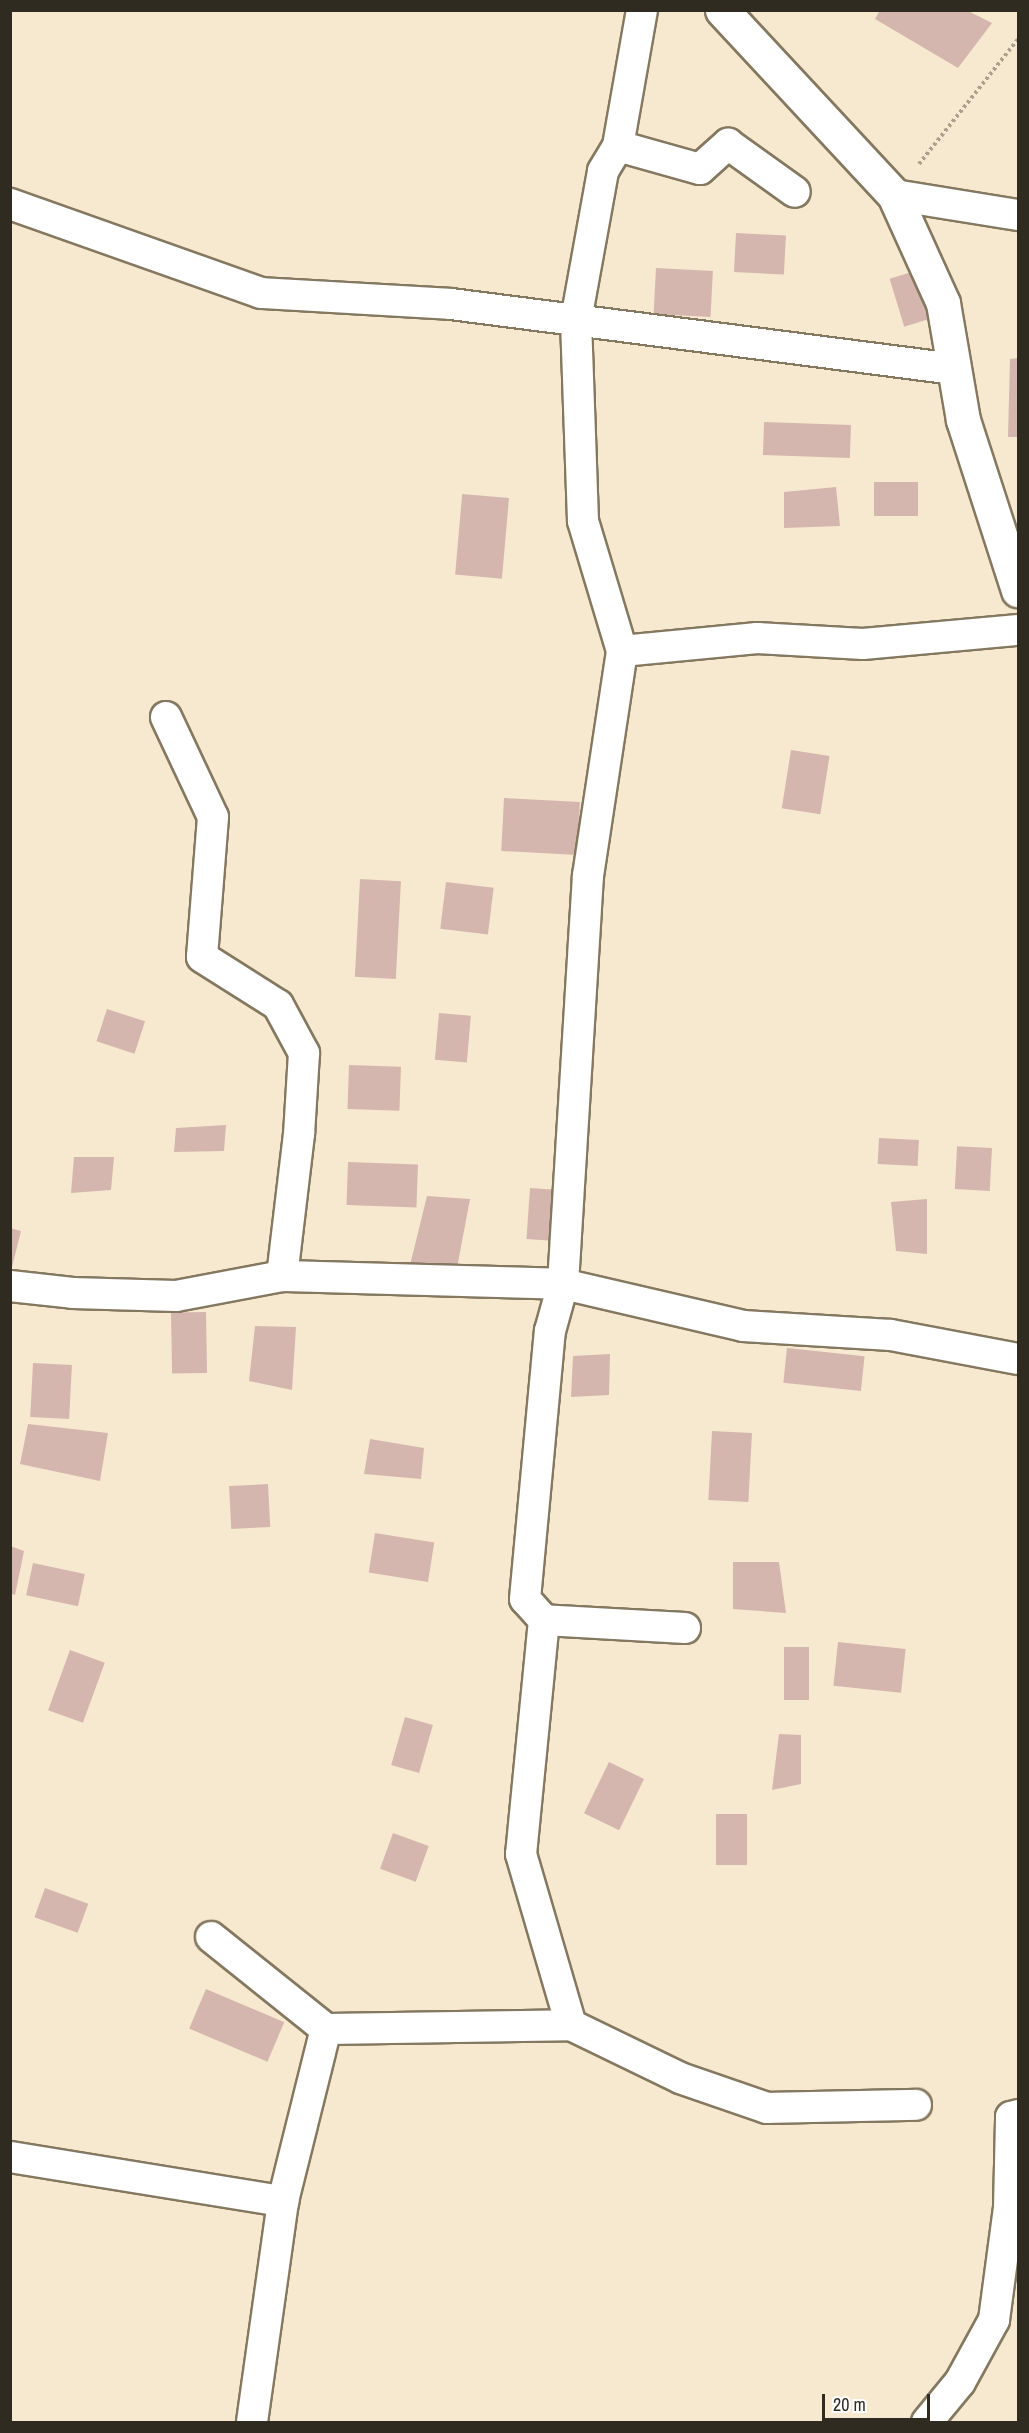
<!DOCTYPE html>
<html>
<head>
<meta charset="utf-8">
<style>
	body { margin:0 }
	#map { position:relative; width:1029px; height:2433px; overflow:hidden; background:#f7e9cf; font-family:"Archivo Narrow",sans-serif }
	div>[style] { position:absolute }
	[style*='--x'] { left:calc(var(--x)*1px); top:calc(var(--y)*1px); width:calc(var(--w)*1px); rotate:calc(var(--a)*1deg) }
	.building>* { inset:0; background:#d5b6ae; transform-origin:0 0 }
	.path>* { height:4px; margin-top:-2px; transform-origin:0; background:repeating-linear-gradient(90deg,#aaa08c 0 3px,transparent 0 6px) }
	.roads { filter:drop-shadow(2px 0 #847860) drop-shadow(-2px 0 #847860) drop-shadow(0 2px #847860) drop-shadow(0 -2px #847860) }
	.street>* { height:30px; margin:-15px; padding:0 15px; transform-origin:15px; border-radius:15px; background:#fff }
	.secondary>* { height:33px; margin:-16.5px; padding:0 16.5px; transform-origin:16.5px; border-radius:16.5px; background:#fff }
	span { translate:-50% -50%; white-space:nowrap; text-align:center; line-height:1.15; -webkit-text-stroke:5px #fff; paint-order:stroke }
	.frame { position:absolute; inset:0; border:12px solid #302b21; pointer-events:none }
	.scale { position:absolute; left:822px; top:2394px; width:108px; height:27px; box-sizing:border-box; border:3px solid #302b21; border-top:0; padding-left:8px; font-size:18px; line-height:21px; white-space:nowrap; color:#302b21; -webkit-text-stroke:4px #fff; paint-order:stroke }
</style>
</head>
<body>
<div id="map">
	<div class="building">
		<i style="clip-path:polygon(880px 10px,966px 10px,992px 23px,958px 68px,875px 19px)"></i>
		<i style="left:736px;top:233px;width:50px;height:39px;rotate:3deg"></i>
		<i style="left:656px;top:268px;width:57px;height:46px;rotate:3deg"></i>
		<i style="left:925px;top:268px;width:50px;height:37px;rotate:73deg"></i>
		<i style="clip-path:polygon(1018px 358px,1018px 437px,1008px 437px,1010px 359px)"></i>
		<i style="left:851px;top:425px;width:33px;height:87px;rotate:92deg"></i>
		<i style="left:918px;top:482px;width:34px;height:44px;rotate:90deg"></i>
		<i style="clip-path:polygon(836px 487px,840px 526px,784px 528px,784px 492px)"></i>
		<i style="left:509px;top:498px;width:81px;height:47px;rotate:95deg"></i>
		<i style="left:791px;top:750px;width:39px;height:59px;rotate:9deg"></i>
		<i style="left:504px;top:798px;width:76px;height:53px;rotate:3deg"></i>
		<i style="left:360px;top:879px;width:41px;height:98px;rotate:3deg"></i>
		<i style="left:446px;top:882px;width:48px;height:47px;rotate:7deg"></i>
		<i style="left:107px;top:1009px;width:40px;height:34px;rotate:18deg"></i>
		<i style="left:439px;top:1013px;width:32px;height:47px;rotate:5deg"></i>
		<i style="left:349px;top:1065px;width:52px;height:44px;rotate:2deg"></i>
		<i style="clip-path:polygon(226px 1125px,224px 1151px,174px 1152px,176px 1128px)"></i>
		<i style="left:879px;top:1138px;width:40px;height:26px;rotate:3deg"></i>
		<i style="left:992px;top:1148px;width:43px;height:35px;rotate:93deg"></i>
		<i style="clip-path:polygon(74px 1157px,114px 1157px,111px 1190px,71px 1193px)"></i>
		<i style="left:348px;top:1162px;width:70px;height:43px;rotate:2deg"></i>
		<i style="left:530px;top:1188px;width:26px;height:51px;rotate:4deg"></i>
		<i style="clip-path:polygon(427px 1196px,470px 1199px,457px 1268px,410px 1265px)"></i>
		<i style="clip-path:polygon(927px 1199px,927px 1254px,896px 1251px,891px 1202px)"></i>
		<i style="clip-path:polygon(10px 1228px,21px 1231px,11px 1271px,10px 1271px)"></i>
		<i style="left:206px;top:1312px;width:61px;height:35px;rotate:89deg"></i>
		<i style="clip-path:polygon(255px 1326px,296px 1327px,292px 1390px,249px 1381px)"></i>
		<i style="left:787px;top:1348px;width:78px;height:35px;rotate:6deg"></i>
		<i style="clip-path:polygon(610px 1354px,609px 1395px,571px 1397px,573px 1356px)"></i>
		<i style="left:33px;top:1363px;width:39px;height:54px;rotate:3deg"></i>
		<i style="clip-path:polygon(28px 1424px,108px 1433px,100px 1481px,20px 1464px)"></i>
		<i style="left:712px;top:1431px;width:40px;height:69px;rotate:3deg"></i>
		<i style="clip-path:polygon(370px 1439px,424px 1448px,421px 1479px,364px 1474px)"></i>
		<i style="left:268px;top:1484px;width:43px;height:39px;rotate:87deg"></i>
		<i style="left:375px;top:1533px;width:60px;height:40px;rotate:9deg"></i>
		<i style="clip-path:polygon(10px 1546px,24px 1551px,15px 1595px,10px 1593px)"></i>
		<i style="clip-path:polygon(733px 1562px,779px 1562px,786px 1613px,733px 1609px)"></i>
		<i style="left:33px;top:1563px;width:53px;height:33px;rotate:12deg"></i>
		<i style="left:838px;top:1642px;width:68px;height:44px;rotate:6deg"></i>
		<i style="left:784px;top:1647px;width:25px;height:53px"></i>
		<i style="left:70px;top:1650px;width:37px;height:64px;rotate:20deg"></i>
		<i style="left:405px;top:1717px;width:29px;height:50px;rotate:16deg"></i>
		<i style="clip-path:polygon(779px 1734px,801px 1735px,801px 1784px,772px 1790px)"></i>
		<i style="left:609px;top:1762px;width:39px;height:57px;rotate:26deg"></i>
		<i style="left:716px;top:1814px;width:31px;height:51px"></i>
		<i style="left:393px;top:1833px;width:38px;height:38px;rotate:20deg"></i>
		<i style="left:45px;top:1888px;width:46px;height:31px;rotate:20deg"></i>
		<i style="left:206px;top:1989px;width:85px;height:43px;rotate:23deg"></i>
	</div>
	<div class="path">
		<i style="--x:919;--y:164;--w:159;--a:-51.6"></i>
	</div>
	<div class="roads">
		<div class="street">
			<i style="--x:618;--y:146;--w:138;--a:-80"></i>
			<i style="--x:894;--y:195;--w:126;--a:9.2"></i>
			<i style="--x:10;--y:204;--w:266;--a:19.5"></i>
			<i style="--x:261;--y:293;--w:190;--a:3.3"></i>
			<i style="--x:451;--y:304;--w:507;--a:7.36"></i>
			<i style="--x:622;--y:651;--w:136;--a:-106.7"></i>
			<i style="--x:583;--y:521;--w:201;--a:-92"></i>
			<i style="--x:576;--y:320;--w:151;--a:-79.7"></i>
			<i style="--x:603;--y:171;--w:29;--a:-59"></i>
			<i style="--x:618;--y:146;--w:85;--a:15.7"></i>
			<i style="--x:700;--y:169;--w:38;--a:-42"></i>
			<i style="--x:728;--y:144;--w:82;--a:35.6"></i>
			<i style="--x:166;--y:717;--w:110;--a:64.8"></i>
			<i style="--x:213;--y:817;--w:140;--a:94.5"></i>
			<i style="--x:202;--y:957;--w:90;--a:32.3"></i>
			<i style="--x:278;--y:1005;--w:55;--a:61.6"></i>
			<i style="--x:304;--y:1053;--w:81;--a:93.5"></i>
			<i style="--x:299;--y:1134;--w:143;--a:96.8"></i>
			<i style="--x:282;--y:1276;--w:281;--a:1.6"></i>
			<i style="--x:563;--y:1284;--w:409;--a:-86.5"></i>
			<i style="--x:588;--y:876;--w:228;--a:-81.4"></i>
			<i style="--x:622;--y:651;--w:136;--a:-5.5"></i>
			<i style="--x:757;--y:638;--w:106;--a:3.2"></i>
			<i style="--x:863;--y:644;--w:156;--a:-5.2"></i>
			<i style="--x:10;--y:1286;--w:63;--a:6.3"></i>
			<i style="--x:73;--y:1293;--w:103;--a:1.7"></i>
			<i style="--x:176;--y:1296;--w:108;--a:-10.7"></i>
			<i style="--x:544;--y:1620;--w:235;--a:95.6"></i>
			<i style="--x:521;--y:1854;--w:178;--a:73.7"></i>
			<i style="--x:571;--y:2025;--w:121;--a:25.9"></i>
			<i style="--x:680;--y:2078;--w:92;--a:19"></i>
			<i style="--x:767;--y:2108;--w:149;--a:-1.2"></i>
			<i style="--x:685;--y:1628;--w:141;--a:-176.8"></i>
			<i style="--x:544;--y:1620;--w:28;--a:-132"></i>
			<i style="--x:525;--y:1599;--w:269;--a:-84.7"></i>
			<i style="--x:550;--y:1331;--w:49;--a:-74.5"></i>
			<i style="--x:563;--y:1284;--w:185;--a:13.1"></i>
			<i style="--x:743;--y:1326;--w:148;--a:3.5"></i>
			<i style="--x:891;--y:1335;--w:129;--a:10.7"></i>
			<i style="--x:211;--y:1937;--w:147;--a:38.7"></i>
			<i style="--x:10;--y:2157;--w:277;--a:9.2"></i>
			<i style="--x:283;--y:2201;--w:177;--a:-76"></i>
			<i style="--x:326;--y:2029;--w:245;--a:-0.9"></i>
			<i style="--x:252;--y:2422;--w:223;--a:-82"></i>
			<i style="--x:927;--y:2422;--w:52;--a:-50.5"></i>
			<i style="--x:960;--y:2382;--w:71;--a:-61.3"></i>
			<i style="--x:994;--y:2320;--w:113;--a:-82.4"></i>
			<i style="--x:1009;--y:2208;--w:91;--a:-88.7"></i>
			<i style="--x:1011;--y:2117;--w:7;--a:-16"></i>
		</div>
		<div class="secondary">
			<i style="--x:722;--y:10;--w:253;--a:47.1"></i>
			<i style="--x:894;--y:195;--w:119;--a:65.6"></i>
			<i style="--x:943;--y:303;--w:119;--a:80.3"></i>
			<i style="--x:963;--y:420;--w:179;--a:72.1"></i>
		</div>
	</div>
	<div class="frame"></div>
	<div class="scale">20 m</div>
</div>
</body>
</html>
